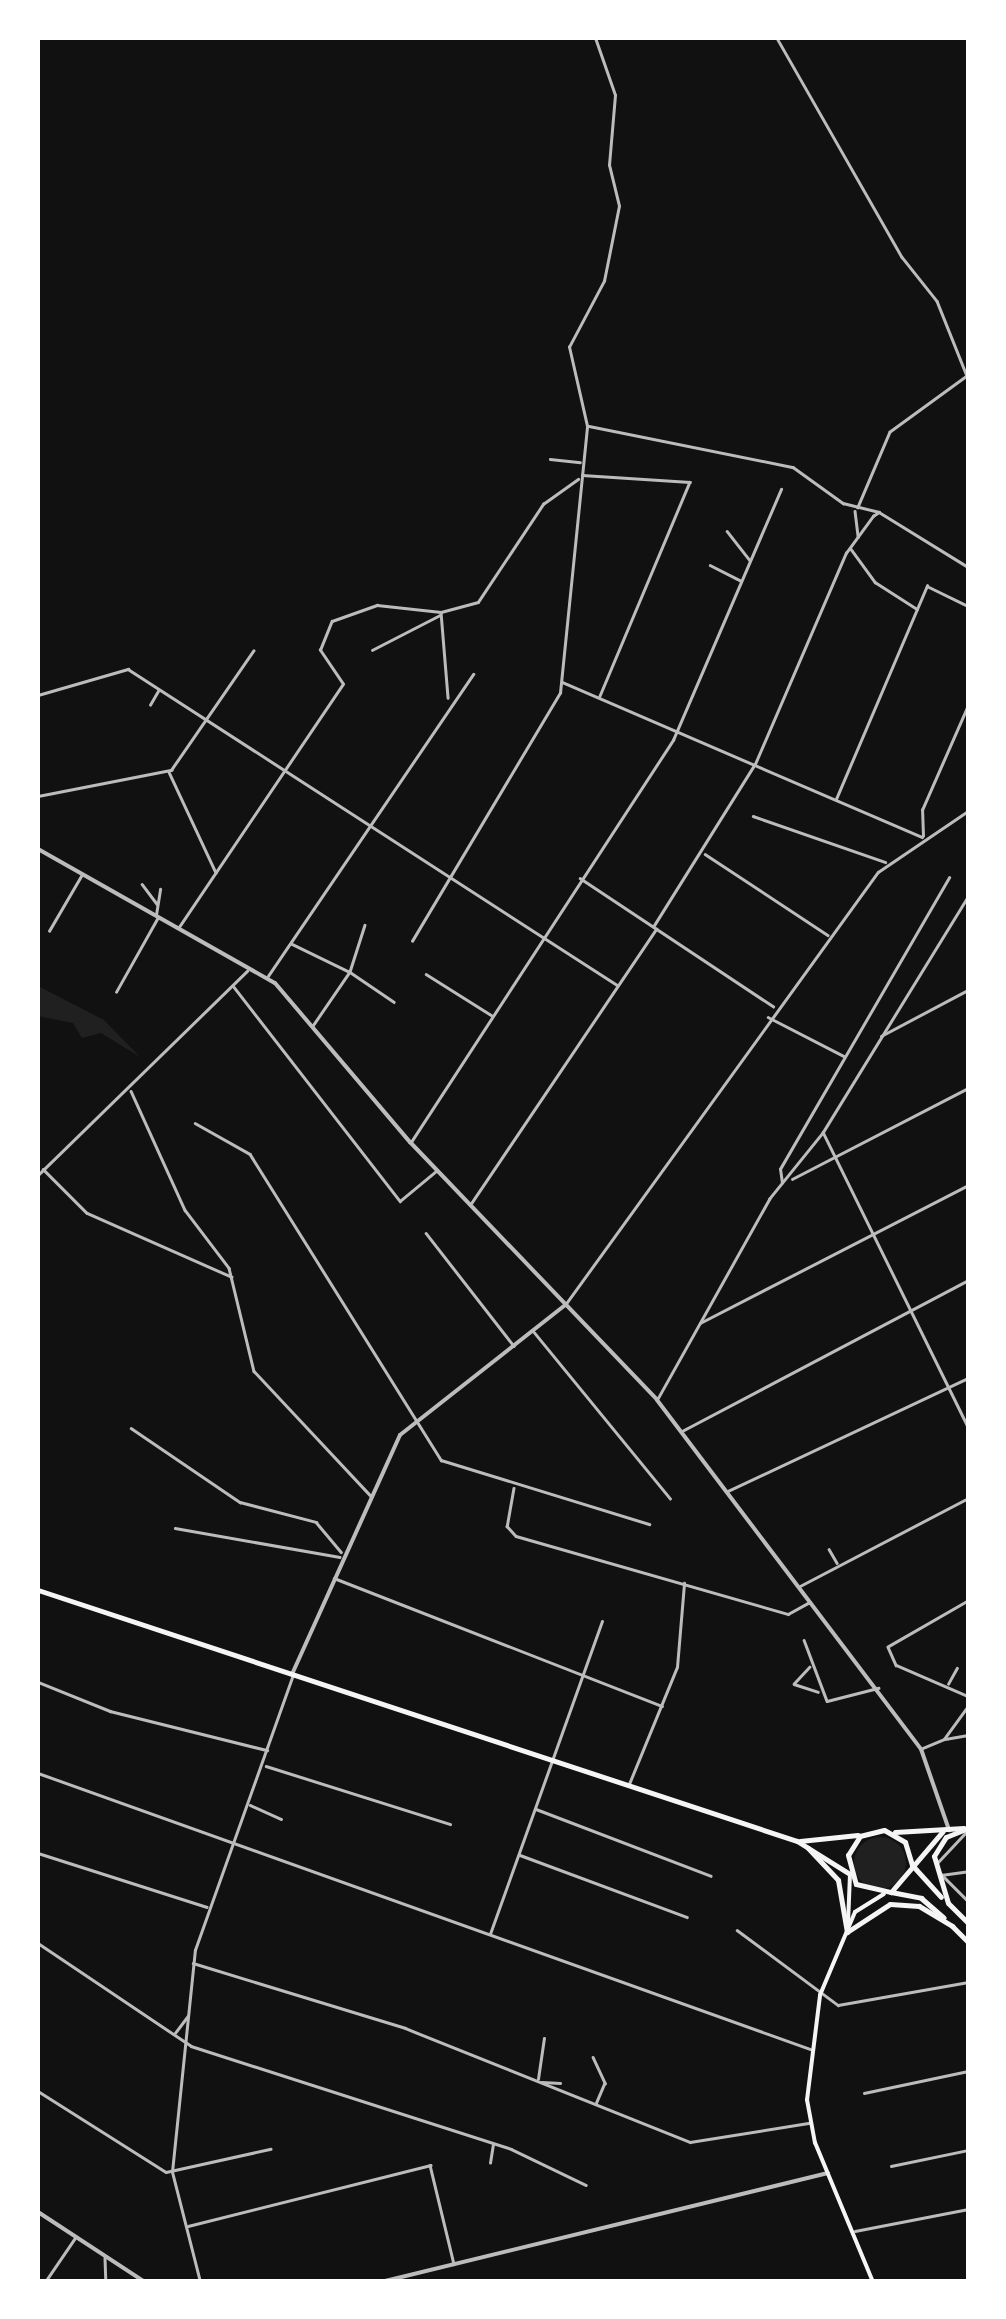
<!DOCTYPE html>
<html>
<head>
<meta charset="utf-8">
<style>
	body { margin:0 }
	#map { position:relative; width:1006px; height:2319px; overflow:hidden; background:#111; font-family:"Crimson Pro",serif }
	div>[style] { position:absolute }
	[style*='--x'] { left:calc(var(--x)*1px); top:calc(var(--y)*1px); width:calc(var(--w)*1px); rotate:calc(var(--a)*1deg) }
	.green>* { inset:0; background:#202020 }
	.round { border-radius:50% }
	.minor>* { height:2.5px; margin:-1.25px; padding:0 1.25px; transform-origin:1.25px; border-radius:1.25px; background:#bcbcbc }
	.tertiary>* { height:4px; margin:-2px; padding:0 2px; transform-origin:2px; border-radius:2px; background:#bcbcbc }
	.secondary>* { height:4px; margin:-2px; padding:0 2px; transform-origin:2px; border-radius:2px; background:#f5f5f5 }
	.primary>* { height:5px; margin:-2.5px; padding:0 2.5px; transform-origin:2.5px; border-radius:2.5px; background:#f5f5f5 }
	.trunk>* { height:5px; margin:-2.5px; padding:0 2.5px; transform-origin:2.5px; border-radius:2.5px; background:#f5f5f5 }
	span { translate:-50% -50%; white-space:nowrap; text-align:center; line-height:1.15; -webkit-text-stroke:10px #fff; paint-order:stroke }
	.frame { position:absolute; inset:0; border:40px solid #fff; pointer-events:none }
</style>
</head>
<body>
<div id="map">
	<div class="green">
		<i style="clip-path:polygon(38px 986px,104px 1020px,140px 1057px,101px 1033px,82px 1038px,73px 1023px,38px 1016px)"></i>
		<i class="round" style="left:854px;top:1837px;width:52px;height:52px"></i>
	</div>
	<div class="minor">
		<i style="--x:777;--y:38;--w:252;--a:60.3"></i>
		<i style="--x:902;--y:257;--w:56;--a:51.5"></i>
		<i style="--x:937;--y:301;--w:81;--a:68.2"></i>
		<i style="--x:967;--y:376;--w:95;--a:144"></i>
		<i style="--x:890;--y:432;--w:82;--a:113.1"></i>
		<i style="--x:589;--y:426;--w:208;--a:11.4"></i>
		<i style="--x:793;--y:467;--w:62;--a:35.8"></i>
		<i style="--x:843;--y:503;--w:37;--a:14"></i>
		<i style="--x:550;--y:459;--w:30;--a:6"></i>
		<i style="--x:582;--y:475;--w:108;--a:3.7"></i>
		<i style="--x:690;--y:482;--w:232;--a:112.8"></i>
		<i style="--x:855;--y:511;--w:26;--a:83"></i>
		<i style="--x:727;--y:531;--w:36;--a:52"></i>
		<i style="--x:851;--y:549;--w:41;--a:54"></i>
		<i style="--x:875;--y:582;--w:50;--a:32.7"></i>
		<i style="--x:710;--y:565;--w:34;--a:27"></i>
		<i style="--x:441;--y:612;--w:86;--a:85.3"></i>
		<i style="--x:372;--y:650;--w:76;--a:-27.2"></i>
		<i style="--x:562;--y:682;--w:392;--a:23.3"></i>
		<i style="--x:38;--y:695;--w:94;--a:-16.1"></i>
		<i style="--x:128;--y:669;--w:582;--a:32.87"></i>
		<i style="--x:150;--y:705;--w:16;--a:-60"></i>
		<i style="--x:169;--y:772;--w:111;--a:65"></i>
		<i style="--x:38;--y:796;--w:136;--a:-11.1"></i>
		<i style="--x:171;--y:770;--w:145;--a:-55.4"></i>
		<i style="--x:836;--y:799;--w:232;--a:-66.9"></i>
		<i style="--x:927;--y:586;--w:46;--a:26"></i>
		<i style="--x:753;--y:816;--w:140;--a:19.2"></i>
		<i style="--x:923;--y:836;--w:26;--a:-92"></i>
		<i style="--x:922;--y:810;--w:115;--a:-66.3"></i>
		<i style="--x:705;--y:854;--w:147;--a:33.4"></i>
		<i style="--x:580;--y:878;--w:232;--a:33.6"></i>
		<i style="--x:142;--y:884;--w:25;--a:53"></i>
		<i style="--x:156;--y:915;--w:26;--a:-81"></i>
		<i style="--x:365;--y:925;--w:49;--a:107.7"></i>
		<i style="--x:350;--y:972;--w:53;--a:34.3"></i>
		<i style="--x:179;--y:927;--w:293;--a:-56"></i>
		<i style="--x:343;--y:684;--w:41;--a:-124.1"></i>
		<i style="--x:320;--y:650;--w:31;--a:-68"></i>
		<i style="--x:332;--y:621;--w:48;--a:-19.6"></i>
		<i style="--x:377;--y:605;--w:64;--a:6.2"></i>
		<i style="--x:441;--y:612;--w:38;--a:-15"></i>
		<i style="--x:478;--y:602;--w:118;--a:-56.4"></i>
		<i style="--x:543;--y:504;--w:43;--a:-35.5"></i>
		<i style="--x:653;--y:927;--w:192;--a:-58"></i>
		<i style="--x:755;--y:764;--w:230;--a:-66.7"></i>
		<i style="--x:846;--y:553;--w:46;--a:-53.9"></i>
		<i style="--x:873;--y:516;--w:7;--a:-34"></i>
		<i style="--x:879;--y:512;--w:105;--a:31.7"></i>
		<i style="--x:49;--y:931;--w:64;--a:-59.8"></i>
		<i style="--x:412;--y:941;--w:289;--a:-59.2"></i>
		<i style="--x:560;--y:693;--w:268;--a:-84.2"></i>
		<i style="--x:587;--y:426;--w:81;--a:-102.8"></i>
		<i style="--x:569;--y:347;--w:75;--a:-62.1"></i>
		<i style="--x:604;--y:281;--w:76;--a:-78.7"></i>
		<i style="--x:619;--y:206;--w:42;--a:-103.7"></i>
		<i style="--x:609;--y:165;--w:70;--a:-85.1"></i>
		<i style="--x:615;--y:95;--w:60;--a:-109.3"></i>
		<i style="--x:292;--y:944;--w:64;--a:25.8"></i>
		<i style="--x:350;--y:972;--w:65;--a:124.4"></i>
		<i style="--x:426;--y:974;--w:77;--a:32.2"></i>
		<i style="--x:268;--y:976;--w:365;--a:-55.8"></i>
		<i style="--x:234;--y:987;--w:271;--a:52.2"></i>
		<i style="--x:400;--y:1201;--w:47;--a:-39.8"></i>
		<i style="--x:116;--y:992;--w:84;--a:-60.7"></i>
		<i style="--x:768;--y:1017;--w:85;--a:27.2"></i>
		<i style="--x:881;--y:1036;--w:98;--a:-27.9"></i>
		<i style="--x:131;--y:1091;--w:131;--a:65.6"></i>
		<i style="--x:185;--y:1210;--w:73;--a:52.8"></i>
		<i style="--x:229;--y:1268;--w:106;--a:76.4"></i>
		<i style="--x:254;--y:1371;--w:171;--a:46.9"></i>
		<i style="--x:195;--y:1123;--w:63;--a:29.4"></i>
		<i style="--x:250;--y:1154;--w:361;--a:58"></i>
		<i style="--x:441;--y:1460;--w:218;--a:17.1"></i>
		<i style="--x:823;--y:1132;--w:329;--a:63.8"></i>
		<i style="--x:411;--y:1142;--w:480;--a:-56.9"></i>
		<i style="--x:673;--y:740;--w:273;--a:-66.7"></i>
		<i style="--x:43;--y:1169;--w:62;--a:45"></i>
		<i style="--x:87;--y:1213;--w:158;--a:23.8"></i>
		<i style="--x:38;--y:1175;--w:292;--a:-44.3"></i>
		<i style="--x:792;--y:1179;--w:198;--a:-27.3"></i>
		<i style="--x:782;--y:1183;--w:14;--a:-98"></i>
		<i style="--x:780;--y:1169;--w:337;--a:-59.9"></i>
		<i style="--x:470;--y:1205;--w:333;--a:-56"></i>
		<i style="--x:426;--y:1233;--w:143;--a:52.1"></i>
		<i style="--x:565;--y:1305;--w:534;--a:-54.14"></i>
		<i style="--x:878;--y:872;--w:109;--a:-34.1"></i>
		<i style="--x:700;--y:1323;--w:301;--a:-27.2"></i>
		<i style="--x:534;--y:1332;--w:215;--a:50.7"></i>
		<i style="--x:658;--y:1398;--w:228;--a:-60.8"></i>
		<i style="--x:769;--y:1199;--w:86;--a:-51.1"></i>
		<i style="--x:823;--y:1132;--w:277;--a:-58.4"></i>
		<i style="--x:131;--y:1428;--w:132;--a:34.2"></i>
		<i style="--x:240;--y:1502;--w:79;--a:14.7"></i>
		<i style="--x:316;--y:1522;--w:39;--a:50"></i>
		<i style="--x:682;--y:1431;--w:323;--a:-27.8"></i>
		<i style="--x:514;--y:1488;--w:39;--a:100"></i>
		<i style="--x:507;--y:1526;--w:13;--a:48"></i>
		<i style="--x:516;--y:1536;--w:283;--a:16"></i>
		<i style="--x:788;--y:1614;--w:23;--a:-29"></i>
		<i style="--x:728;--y:1491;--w:265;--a:-25.2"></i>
		<i style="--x:175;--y:1528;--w:167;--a:10"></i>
		<i style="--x:829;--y:1549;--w:16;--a:60"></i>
		<i style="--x:334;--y:1578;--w:352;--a:21.3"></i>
		<i style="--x:800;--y:1586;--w:190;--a:-27.6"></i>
		<i style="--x:968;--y:1601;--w:92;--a:150.1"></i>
		<i style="--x:888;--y:1647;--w:20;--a:66"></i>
		<i style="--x:896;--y:1665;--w:78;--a:23.3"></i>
		<i style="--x:804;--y:1640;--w:65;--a:69.3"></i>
		<i style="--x:827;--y:1701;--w:53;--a:-14.3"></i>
		<i style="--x:810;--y:1667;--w:23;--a:133"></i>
		<i style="--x:794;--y:1684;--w:25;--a:18"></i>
		<i style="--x:38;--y:1682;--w:78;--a:21.9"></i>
		<i style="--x:110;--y:1711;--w:162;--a:14"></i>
		<i style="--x:948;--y:1684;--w:18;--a:-61"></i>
		<i style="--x:945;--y:1739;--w:23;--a:-10"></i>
		<i style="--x:923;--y:1748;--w:23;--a:-23"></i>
		<i style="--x:944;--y:1739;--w:41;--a:-54"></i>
		<i style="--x:266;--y:1766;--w:193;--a:17.5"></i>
		<i style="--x:38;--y:1773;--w:820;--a:19.67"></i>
		<i style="--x:629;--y:1784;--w:126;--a:-67.7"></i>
		<i style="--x:677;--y:1667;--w:84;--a:-85.2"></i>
		<i style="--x:250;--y:1805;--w:34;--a:24"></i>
		<i style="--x:536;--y:1809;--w:187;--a:20.9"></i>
		<i style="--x:38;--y:1853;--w:177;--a:17.7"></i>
		<i style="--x:520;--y:1855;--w:178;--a:20.4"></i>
		<i style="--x:938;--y:1862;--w:44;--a:-46.8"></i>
		<i style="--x:941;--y:1874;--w:38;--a:45"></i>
		<i style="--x:941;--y:1875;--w:27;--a:-8"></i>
		<i style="--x:737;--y:1930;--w:126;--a:36.6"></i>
		<i style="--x:838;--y:2005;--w:132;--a:-10"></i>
		<i style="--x:490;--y:1934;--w:332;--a:-70.3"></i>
		<i style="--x:38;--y:1943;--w:184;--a:33.9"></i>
		<i style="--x:191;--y:2046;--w:336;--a:17.8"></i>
		<i style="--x:511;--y:2149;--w:83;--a:25.6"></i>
		<i style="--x:193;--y:1963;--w:222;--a:17"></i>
		<i style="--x:405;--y:2028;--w:307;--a:21.8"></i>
		<i style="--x:690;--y:2142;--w:121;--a:-9.1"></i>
		<i style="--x:175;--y:2033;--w:21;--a:-53"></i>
		<i style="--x:593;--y:2057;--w:29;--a:65"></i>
		<i style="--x:605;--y:2083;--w:21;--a:113"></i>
		<i style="--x:538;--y:2079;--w:41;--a:-81.7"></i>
		<i style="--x:542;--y:2082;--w:18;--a:3"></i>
		<i style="--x:38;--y:2091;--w:151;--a:32.3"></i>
		<i style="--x:166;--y:2172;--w:107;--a:-12.5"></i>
		<i style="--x:864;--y:2093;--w:106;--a:-11.9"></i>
		<i style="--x:490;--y:2163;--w:18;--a:-81"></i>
		<i style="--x:891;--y:2166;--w:79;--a:-11.7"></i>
		<i style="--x:188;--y:2226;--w:250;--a:-14.1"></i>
		<i style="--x:430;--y:2165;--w:102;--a:76.4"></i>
		<i style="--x:855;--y:2231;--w:115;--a:-11"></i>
		<i style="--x:105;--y:2258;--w:24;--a:88"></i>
		<i style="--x:45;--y:2282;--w:53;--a:-55.7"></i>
		<i style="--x:200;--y:2282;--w:114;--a:-104.3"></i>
		<i style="--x:172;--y:2172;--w:223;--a:-84.1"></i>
		<i style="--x:195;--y:1950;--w:292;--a:-70.4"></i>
	</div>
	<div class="tertiary">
		<i style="--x:38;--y:849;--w:272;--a:29.5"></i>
		<i style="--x:275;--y:983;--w:209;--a:49.7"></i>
		<i style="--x:410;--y:1142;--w:357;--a:46.2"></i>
		<i style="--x:657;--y:1400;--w:438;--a:52.9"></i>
		<i style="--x:921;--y:1749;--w:86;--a:70.9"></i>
		<i style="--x:293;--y:1672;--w:260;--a:-65.7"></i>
		<i style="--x:400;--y:1435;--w:209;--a:-38.2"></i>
		<i style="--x:38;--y:2212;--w:128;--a:33.2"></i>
		<i style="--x:381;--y:2282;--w:460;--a:-13.7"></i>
	</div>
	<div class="secondary">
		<i style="--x:848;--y:1924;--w:50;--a:-87.7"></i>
		<i style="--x:873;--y:2282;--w:151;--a:-112.6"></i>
		<i style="--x:815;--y:2143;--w:44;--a:-100.5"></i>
		<i style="--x:807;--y:2100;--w:106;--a:-82.9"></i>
		<i style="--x:820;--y:1995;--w:90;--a:-67.1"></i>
		<i style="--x:855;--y:1912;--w:34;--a:-32"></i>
	</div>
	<div class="primary">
		<i style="--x:38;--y:1590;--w:799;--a:18.3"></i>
		<i style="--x:797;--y:1841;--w:62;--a:31.9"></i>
		<i style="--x:895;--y:1832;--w:69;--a:-3.3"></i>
		<i style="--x:800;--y:1841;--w:58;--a:-5.9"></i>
		<i style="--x:808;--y:1848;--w:44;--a:46.8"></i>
		<i style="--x:838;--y:1880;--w:53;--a:80.2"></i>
		<i style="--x:912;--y:1865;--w:24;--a:-107"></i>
		<i style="--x:905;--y:1842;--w:24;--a:-150"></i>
		<i style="--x:884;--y:1830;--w:25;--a:166"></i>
		<i style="--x:860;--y:1836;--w:22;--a:122"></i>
		<i style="--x:848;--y:1855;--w:30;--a:75"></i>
		<i style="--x:856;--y:1884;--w:36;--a:13"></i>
		<i style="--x:891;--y:1892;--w:80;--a:-49.6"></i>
	</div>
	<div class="trunk">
		<i style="--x:912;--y:1865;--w:43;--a:47.8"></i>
		<i style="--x:891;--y:1892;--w:31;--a:11"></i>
		<i style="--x:921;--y:1898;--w:30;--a:41"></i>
		<i style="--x:948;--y:1903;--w:49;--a:-106.6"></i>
		<i style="--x:934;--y:1856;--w:22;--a:-58"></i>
		<i style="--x:946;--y:1837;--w:24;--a:-22"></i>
		<i style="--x:949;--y:1904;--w:27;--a:45"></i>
		<i style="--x:952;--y:1926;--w:23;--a:45"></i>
		<i style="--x:847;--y:1932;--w:51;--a:-33.1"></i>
		<i style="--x:890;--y:1904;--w:29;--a:4"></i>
		<i style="--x:919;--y:1906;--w:39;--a:31"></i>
	</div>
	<div class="frame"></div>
</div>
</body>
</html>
